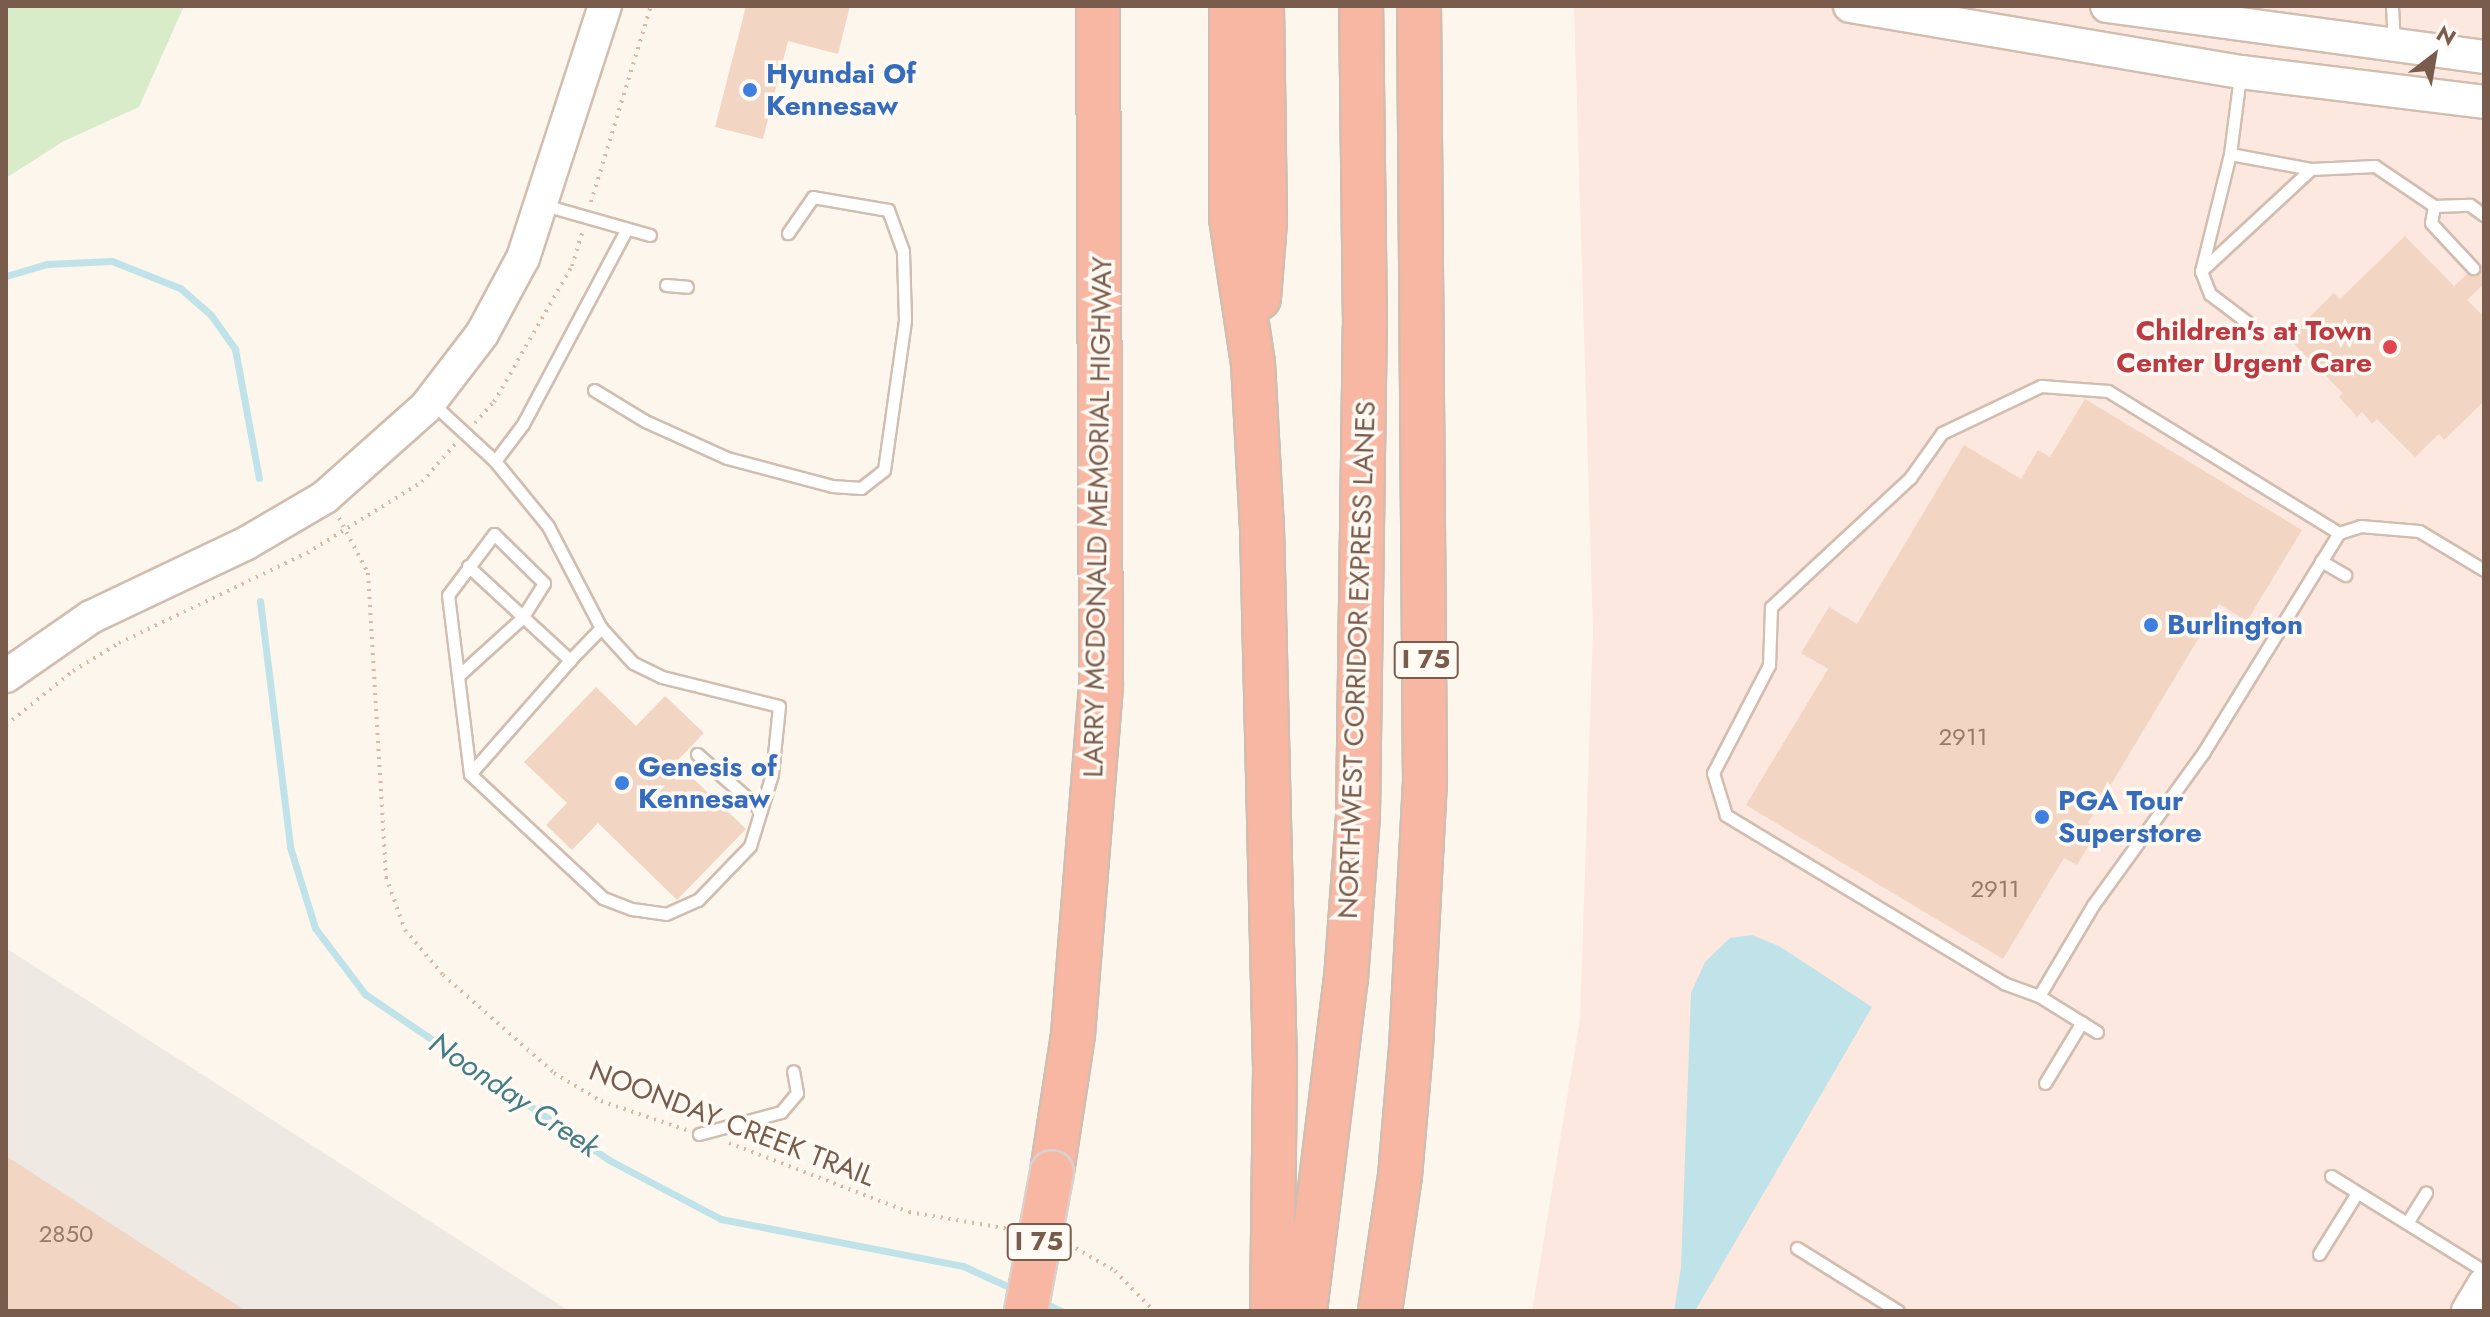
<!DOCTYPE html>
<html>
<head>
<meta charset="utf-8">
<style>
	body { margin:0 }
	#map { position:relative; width:2490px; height:1317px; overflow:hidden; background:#fdf6ec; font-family:Jost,sans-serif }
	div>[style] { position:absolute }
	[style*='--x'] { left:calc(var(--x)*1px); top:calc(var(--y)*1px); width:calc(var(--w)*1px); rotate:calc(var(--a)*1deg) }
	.commercial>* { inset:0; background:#fde8e0 }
	.industrial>* { inset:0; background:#efe9e4 }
	.green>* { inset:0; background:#d8ecc9 }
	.water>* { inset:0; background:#bfe3e8 }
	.stream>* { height:7px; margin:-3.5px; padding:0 3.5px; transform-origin:3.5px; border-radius:3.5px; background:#bfe3e8 }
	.building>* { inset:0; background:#f3d5c3 }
	.path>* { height:4px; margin-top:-2px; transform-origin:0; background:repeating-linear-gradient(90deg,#d9b8a5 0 2px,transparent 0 8px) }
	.roads { filter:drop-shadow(2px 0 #d1beb0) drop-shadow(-2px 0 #d1beb0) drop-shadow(0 2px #d1beb0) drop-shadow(0 -2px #d1beb0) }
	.lane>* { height:11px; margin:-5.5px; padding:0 5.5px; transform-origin:5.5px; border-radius:5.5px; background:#fff }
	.secondary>* { height:32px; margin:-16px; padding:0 16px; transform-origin:16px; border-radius:16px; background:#fff }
	.highway>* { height:42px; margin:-21px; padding:0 21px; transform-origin:21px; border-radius:21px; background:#f7b7a3 }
	.bridges { filter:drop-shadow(2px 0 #dad1cd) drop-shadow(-2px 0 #dad1cd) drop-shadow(0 2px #dad1cd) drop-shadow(0 -2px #dad1cd) }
	.highway-bridge>* { height:42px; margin:-21px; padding:0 21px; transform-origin:21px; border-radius:21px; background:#f7b7a3 }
	.dots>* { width:22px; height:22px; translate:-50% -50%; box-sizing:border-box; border:4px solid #fffaf3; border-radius:50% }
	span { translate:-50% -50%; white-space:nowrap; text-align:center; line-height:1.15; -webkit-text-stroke:7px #fffaf3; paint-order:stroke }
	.number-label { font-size:24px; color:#987a6a }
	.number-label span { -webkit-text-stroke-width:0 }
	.shield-label span { padding:2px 6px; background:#fffaf3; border:2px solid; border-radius:6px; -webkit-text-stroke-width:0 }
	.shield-label { font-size:26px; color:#7a5c4d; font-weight:700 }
	.shop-label { font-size:28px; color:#366cbe; font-weight:700 }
	.left { translate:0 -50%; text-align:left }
	.health-label { font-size:28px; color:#be3a42; font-weight:700 }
	.right { translate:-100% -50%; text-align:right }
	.street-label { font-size:28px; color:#7a5c4d }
	.water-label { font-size:30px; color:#437c86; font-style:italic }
	.frame { position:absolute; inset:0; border:8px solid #7a5c4d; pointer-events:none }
	.north { position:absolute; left:2394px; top:16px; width:80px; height:80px; -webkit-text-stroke:6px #fffaf3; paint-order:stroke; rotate:31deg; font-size:22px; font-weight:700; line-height:32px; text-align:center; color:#7a5c4d }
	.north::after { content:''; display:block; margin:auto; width:28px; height:36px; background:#7a5c4d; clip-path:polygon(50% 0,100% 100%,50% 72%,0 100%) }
</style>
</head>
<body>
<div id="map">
	<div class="commercial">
		<i style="clip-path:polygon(1574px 6px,2484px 6px,2484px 1311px,1532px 1311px,1580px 1019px,1593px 631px)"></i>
	</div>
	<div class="industrial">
		<i style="clip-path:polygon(6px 948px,569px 1311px,6px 1311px)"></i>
	</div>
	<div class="green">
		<i style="clip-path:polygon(6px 6px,184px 6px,139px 107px,64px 141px,6px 178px)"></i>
	</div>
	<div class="water">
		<i style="clip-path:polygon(1752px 935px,1779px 946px,1872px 1007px,1695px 1311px,1674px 1311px,1681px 1268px,1691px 993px,1705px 962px,1730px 938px)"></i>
	</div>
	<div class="stream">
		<i style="--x:6;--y:276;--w:43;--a:-16.3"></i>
		<i style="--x:47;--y:264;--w:65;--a:-2.6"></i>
		<i style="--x:112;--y:261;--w:73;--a:21.7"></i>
		<i style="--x:180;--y:288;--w:41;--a:41.1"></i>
		<i style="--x:211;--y:315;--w:42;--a:54.8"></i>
		<i style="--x:235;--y:349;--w:131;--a:79.5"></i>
		<i style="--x:260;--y:601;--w:248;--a:83"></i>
		<i style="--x:290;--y:847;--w:85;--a:72.8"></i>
		<i style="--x:315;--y:928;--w:83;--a:52.9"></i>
		<i style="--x:365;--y:994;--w:295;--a:34.2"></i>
		<i style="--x:609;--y:1160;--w:127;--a:27.8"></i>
		<i style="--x:721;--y:1219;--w:247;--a:11"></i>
		<i style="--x:963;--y:1266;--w:58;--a:24.4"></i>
		<i style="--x:1042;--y:1302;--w:21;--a:25"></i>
	</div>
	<div class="building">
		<i style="clip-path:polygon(746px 6px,850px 6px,838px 54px,788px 41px,763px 139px,715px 127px)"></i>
		<i style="clip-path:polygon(2405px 236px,2454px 286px,2467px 274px,2479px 274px,2484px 257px,2484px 284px,2467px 300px,2484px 317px,2484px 401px,2444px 440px,2439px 434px,2415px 457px,2377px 419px,2372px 424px,2362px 412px,2357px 417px,2339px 397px,2343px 393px,2288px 338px,2334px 293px,2340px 299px)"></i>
		<i style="clip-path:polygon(2085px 399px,2302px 530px,2247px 621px,2219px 604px,2088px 823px,2099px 829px,2077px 865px,2064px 858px,2003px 959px,1746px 805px,1828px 669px,1801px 653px,1829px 607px,1857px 624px,1964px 445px,2021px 479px,2038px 450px,2050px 457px)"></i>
		<i style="clip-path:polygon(596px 687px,636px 726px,665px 696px,704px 733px,676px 762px,746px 829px,677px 900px,598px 823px,572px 850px,546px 825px,567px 803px,524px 762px)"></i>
		<i style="clip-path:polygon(6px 1156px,246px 1311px,6px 1311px)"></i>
	</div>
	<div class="path">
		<i style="--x:591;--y:202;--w:205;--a:-73"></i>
		<i style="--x:475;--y:423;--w:28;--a:-48"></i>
		<i style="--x:494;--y:402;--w:157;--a:-60.2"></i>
		<i style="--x:572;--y:266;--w:38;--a:-73"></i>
		<i style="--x:339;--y:518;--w:62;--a:62.2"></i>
		<i style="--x:368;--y:573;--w:305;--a:86.6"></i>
		<i style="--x:386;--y:877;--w:56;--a:70.3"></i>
		<i style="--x:405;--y:930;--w:59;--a:49.8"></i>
		<i style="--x:443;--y:975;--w:148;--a:41.4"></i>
		<i style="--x:554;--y:1073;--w:55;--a:30.8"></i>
		<i style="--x:601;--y:1101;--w:90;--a:18.8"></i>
		<i style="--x:6;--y:725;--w:86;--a:-38.9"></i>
		<i style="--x:73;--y:671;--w:54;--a:-31.3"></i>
		<i style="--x:119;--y:643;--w:208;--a:-25.6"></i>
		<i style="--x:307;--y:553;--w:135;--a:-31.7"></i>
		<i style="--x:422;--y:482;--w:50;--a:-49"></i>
		<i style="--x:729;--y:1143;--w:193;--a:21"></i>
		<i style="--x:909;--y:1212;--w:102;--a:9.6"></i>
		<i style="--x:1069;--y:1244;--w:53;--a:30.4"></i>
		<i style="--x:1115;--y:1271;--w:56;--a:45.7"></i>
	</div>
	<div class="roads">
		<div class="lane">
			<i style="--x:2392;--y:6;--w:36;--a:87"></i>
			<i style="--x:2240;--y:76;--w:79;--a:97.3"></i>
			<i style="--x:2230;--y:154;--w:121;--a:103.9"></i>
			<i style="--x:2201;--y:271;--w:150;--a:-42.8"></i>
			<i style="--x:2230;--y:154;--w:82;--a:10.5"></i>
			<i style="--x:2311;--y:169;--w:64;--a:-2.7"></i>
			<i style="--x:2375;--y:166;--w:71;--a:34.1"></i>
			<i style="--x:2434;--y:206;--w:36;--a:-2"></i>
			<i style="--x:2470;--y:205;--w:17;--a:36"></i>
			<i style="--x:544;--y:205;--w:110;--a:15.8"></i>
			<i style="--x:2434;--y:206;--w:17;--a:100"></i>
			<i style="--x:2431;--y:223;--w:62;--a:47"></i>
			<i style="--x:2201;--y:271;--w:25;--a:69"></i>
			<i style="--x:2210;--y:294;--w:46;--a:37.1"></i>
			<i style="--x:666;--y:285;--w:21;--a:5"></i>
			<i style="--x:594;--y:390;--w:60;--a:31.3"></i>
			<i style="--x:645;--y:421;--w:90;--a:24.3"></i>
			<i style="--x:727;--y:458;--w:109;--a:14.9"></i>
			<i style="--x:832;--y:486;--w:29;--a:4"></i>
			<i style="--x:861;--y:488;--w:29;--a:-38"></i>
			<i style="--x:884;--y:470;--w:151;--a:-82"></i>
			<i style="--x:905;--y:320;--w:69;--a:-91.7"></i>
			<i style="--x:903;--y:251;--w:44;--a:-110.1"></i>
			<i style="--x:888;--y:210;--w:76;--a:-170.2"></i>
			<i style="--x:813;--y:197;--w:44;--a:124.8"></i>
			<i style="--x:431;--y:402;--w:87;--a:42.7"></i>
			<i style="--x:495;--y:461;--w:46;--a:-52.9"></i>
			<i style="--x:523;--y:424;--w:220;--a:-62"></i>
			<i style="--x:2321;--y:561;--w:28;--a:30"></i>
			<i style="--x:468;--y:566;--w:139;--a:42.7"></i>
			<i style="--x:570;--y:660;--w:45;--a:-45.9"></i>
			<i style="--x:458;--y:676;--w:86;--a:-42.2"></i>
			<i style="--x:522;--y:618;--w:41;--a:-57.8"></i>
			<i style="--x:544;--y:583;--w:70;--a:-135.6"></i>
			<i style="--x:494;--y:534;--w:76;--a:127"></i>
			<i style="--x:448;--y:595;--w:180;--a:83"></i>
			<i style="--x:470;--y:774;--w:182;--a:43"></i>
			<i style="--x:603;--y:898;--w:31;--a:21"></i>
			<i style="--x:632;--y:909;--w:34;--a:8"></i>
			<i style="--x:666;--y:914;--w:35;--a:-24"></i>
			<i style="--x:698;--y:900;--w:75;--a:-46.1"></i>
			<i style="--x:750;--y:846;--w:75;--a:-73"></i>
			<i style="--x:772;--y:774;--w:68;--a:-84.1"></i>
			<i style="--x:779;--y:706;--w:121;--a:-166.1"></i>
			<i style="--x:662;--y:677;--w:32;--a:-154"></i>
			<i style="--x:633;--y:663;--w:47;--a:-132.4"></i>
			<i style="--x:601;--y:628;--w:115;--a:-117.5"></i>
			<i style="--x:548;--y:526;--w:84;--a:-129.2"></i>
			<i style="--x:697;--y:754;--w:85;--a:41.2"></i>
			<i style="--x:470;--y:774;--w:152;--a:-48.7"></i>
			<i style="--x:2039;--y:996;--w:106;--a:-59.3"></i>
			<i style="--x:2093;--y:905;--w:188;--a:-54.1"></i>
			<i style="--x:2203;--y:753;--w:259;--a:-58.3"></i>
			<i style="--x:2339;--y:533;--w:22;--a:-18"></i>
			<i style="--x:2360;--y:526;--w:59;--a:4.8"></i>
			<i style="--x:2419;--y:531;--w:76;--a:31"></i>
			<i style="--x:2097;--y:1032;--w:68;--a:-148.2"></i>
			<i style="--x:2039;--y:996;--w:37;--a:-160"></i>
			<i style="--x:2004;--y:983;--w:325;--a:-148.9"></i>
			<i style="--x:1726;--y:815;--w:44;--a:-107.2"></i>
			<i style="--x:1713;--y:773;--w:122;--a:-62.6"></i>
			<i style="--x:1769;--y:665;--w:58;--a:-88"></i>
			<i style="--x:1771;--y:607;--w:190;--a:-42.9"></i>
			<i style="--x:1910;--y:478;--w:55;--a:-54.6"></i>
			<i style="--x:1942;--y:433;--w:110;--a:-25.4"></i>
			<i style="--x:2041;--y:386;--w:67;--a:4.3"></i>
			<i style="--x:2108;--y:391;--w:271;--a:31.6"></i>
			<i style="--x:2045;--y:1083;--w:71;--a:-58.8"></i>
			<i style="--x:699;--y:1134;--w:85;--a:-15"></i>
			<i style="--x:781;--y:1112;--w:25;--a:-50"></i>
			<i style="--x:797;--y:1093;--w:22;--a:-100"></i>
			<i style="--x:2331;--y:1176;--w:180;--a:31.8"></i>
			<i style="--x:2407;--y:1223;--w:36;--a:-58"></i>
			<i style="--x:1797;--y:1248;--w:119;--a:32"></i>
			<i style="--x:2319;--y:1254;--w:72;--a:-58.1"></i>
		</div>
		<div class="secondary">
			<i style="--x:1850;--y:6;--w:397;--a:9.6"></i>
			<i style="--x:2241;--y:72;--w:245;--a:7"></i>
			<i style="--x:2107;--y:6;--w:380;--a:7.7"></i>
			<i style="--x:6;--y:676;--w:103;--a:-34.8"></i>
			<i style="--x:91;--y:617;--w:170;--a:-25.4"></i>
			<i style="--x:245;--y:544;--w:93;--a:-30.4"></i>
			<i style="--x:325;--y:497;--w:135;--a:-41.7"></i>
			<i style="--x:426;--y:407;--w:92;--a:-52.5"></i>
			<i style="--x:482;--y:334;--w:86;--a:-61.7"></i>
			<i style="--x:523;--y:258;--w:265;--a:-72"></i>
			<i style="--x:2468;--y:1311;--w:31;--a:-59"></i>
		</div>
		<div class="highway">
			<i style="--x:1231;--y:6;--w:212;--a:90"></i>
			<i style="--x:1231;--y:218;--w:147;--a:81.4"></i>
			<i style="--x:1253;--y:363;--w:165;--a:86.9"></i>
			<i style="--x:1262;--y:528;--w:540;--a:88.62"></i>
			<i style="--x:1275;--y:1068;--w:243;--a:90.7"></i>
			<i style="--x:1259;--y:298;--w:76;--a:-85.5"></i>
			<i style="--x:1265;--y:222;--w:216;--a:-90.8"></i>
			<i style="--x:1052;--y:1172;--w:140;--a:-81.3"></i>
			<i style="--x:1073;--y:1034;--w:351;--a:-85.4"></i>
			<i style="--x:1101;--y:684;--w:678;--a:-90.25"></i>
			<i style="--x:1305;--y:1311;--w:335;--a:-83"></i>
			<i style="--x:1346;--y:979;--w:165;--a:-85.8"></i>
			<i style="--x:1358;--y:814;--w:487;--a:-89.2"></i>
			<i style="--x:1365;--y:327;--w:321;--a:-90.7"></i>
			<i style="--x:1380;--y:1311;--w:136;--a:-81.6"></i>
			<i style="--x:1400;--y:1176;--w:128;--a:-85.1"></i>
			<i style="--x:1411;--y:1048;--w:264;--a:-87"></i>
			<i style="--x:1425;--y:784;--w:778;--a:-90.44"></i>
		</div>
	</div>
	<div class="bridges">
		<div class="highway-bridge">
			<i style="--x:1026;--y:1311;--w:141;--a:-79.4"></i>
		</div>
	</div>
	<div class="dots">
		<i style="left:750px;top:90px;background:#3f7fe0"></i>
		<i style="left:2390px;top:347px;background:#e0444e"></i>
		<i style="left:2151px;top:625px;background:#3f7fe0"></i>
		<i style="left:622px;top:783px;background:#3f7fe0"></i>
		<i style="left:2042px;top:817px;background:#3f7fe0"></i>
	</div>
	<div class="number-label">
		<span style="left:1963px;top:737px">2911</span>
		<span style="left:1995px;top:889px">2911</span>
		<span style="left:66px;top:1234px">2850</span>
	</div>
	<div class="shield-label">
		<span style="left:1426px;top:660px">I 75</span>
		<span style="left:1039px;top:1242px">I 75</span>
	</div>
	<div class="shop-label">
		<span class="left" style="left:766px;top:90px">Hyundai Of<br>Kennesaw</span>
		<span class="left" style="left:2167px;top:625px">Burlington</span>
		<span class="left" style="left:638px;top:783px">Genesis of<br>Kennesaw</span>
		<span class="left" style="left:2058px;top:817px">PGA Tour<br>Superstore</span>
	</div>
	<div class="health-label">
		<span class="right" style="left:2372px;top:347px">Children's at Town<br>Center Urgent Care</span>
	</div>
	<div class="street-label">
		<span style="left:1098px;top:517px;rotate:-89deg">LARRY MCDONALD MEMORIAL HIGHWAY</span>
		<span style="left:1357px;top:660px;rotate:-88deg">NORTHWEST CORRIDOR EXPRESS LANES</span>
		<span style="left:732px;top:1124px;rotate:21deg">NOONDAY CREEK TRAIL</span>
	</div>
	<div class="water-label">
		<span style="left:514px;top:1095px;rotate:34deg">Noonday Creek</span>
	</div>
	<div class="frame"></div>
	<div class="north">N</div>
</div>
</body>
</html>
